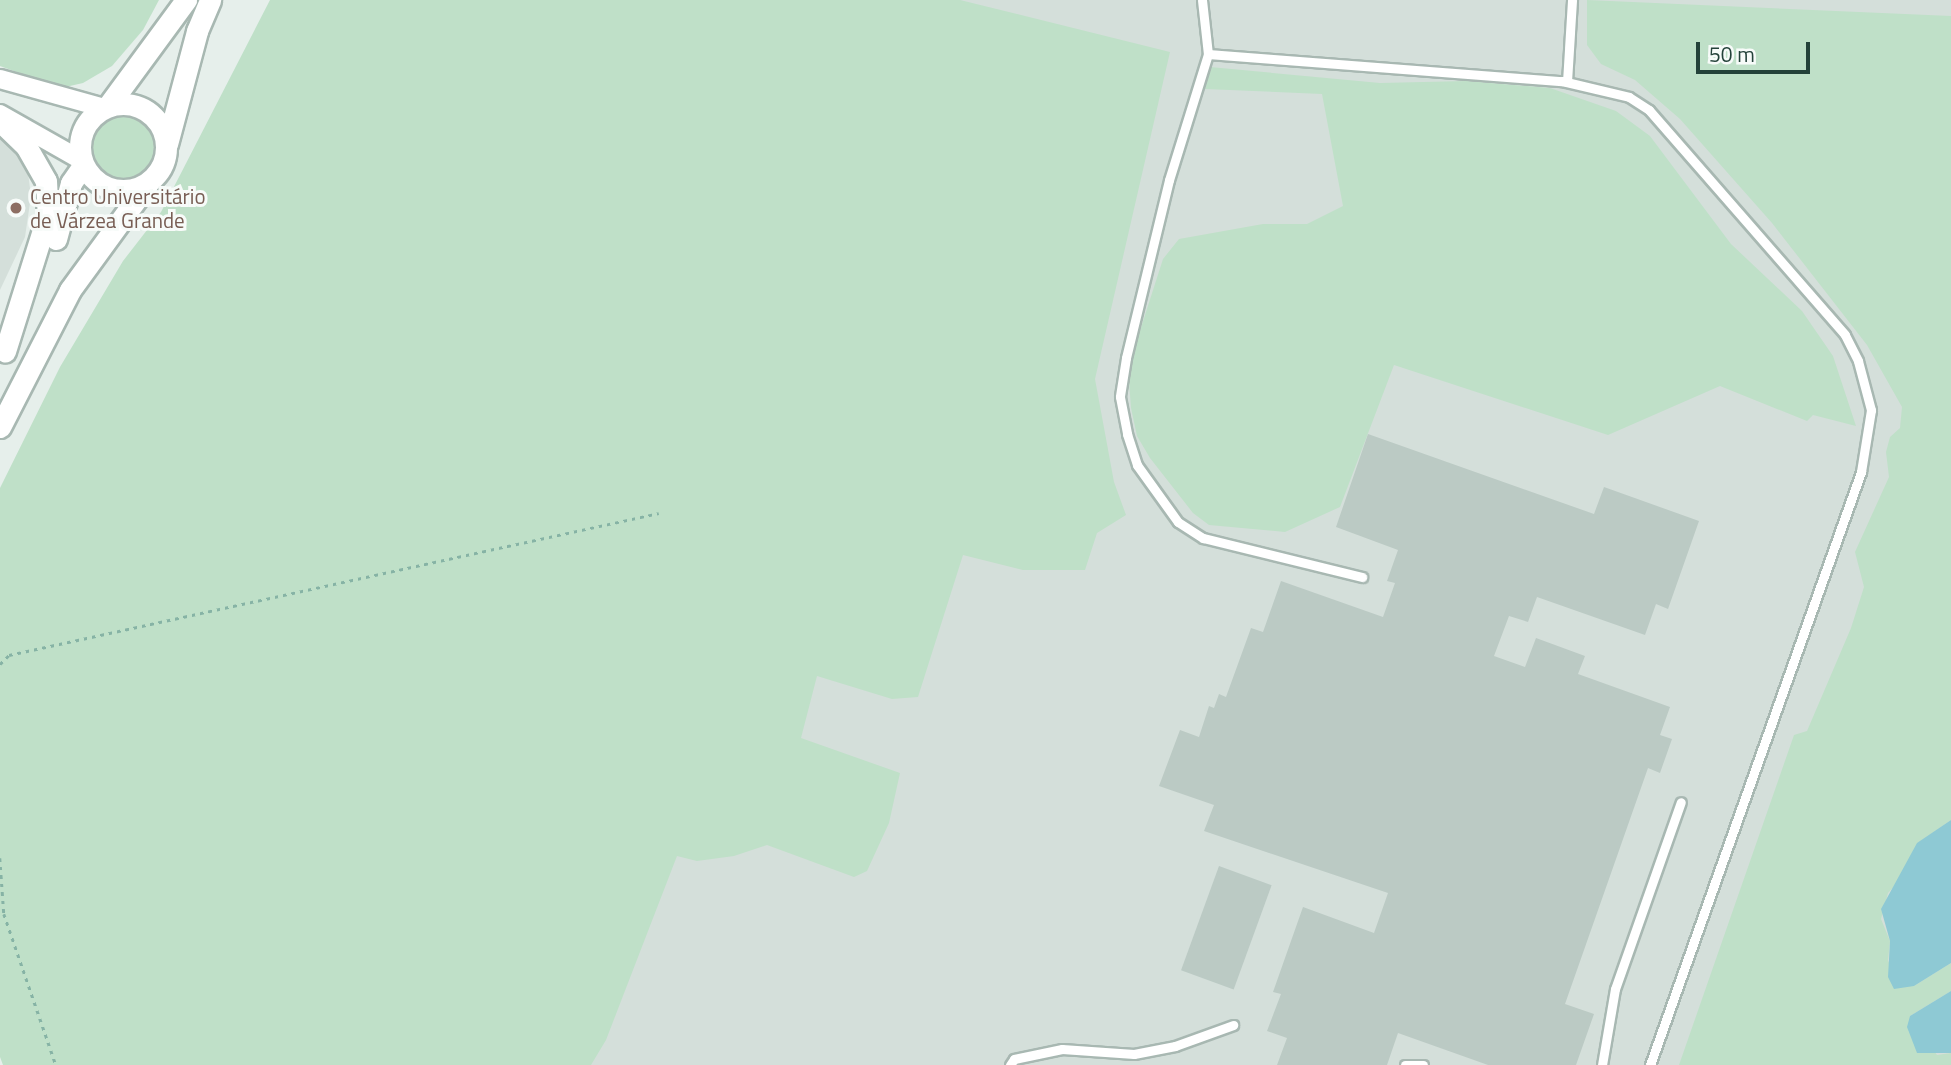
<!DOCTYPE html>
<html>
<head>
<meta charset="utf-8">
<style>
	body { margin:0 }
	#map { position:relative; width:1951px; height:1065px; overflow:hidden; background:#e6efeb; font-family:"Titillium Web",sans-serif }
	div>[style] { position:absolute }
	[style*='--x'] { left:calc(var(--x)*1px); top:calc(var(--y)*1px); width:calc(var(--w)*1px); rotate:calc(var(--a)*1deg) }
	.built>* { inset:0; background:#d4dfda }
	.green>* { inset:0; background:#bfe0c8 }
	.round { border-radius:50% }
	.water>* { inset:0; background:#8ec9d4 }
	.building>* { inset:0; background:#bbcac4; transform-origin:0 0 }
	.path>* { height:2.5px; margin-top:-1.25px; transform-origin:0; background:repeating-linear-gradient(90deg,#86b3a5 0 3.5px,transparent 0 8.5px) }
	.roads { filter:drop-shadow(2px 0 #a8b8b2) drop-shadow(-2px 0 #a8b8b2) drop-shadow(0 2px #a8b8b2) drop-shadow(0 -2px #a8b8b2) }
	.service>* { height:9px; margin:-4.5px; padding:0 4.5px; transform-origin:4.5px; border-radius:4.5px; background:#fff }
	.minor>* { height:18px; margin:-9px; padding:0 9px; transform-origin:9px; border-radius:9px; background:#fff }
	.secondary>* { height:21px; margin:-10.5px; padding:0 10.5px; transform-origin:10.5px; border-radius:10.5px; background:#fff }
	.secondary>.ring { margin:-10.5px; padding:0; box-sizing:content-box; background:none; border:21px solid #fff; border-radius:50% }
	.dots>* { width:19px; height:19px; translate:-50% -50%; box-sizing:border-box; border:4px solid #f7fbf9; border-radius:50% }
	span { translate:-50% -50%; white-space:nowrap; text-align:center; line-height:1.15; -webkit-text-stroke:6px #f7fbf9; paint-order:stroke }
	.education-label { font-size:21px; color:#785e54 }
	.left { translate:0 -50%; text-align:left }
	.scale { position:absolute; left:1696px; top:42px; width:114px; height:32px; box-sizing:border-box; border:4px solid #24423a; border-top:0; padding-left:9px; font-size:21px; line-height:24px; white-space:nowrap; color:#24423a; -webkit-text-stroke:5px #f7fbf9; paint-order:stroke }
</style>
</head>
<body>
<div id="map">
	<div class="built">
		<i style="clip-path:polygon(883px 0,1951px 0,1951px 1065px,462px 1065px)"></i>
		<i style="clip-path:polygon(0 131px,28px 173px,31px 196px,25px 237px,0 290px)"></i>
	</div>
	<div class="green">
		<i style="clip-path:polygon(0 0,159px 0,143px 30px,112px 66px,83px 83px,61px 88px,0 66px)"></i>
		<i style="clip-path:polygon(270px 0,960px 0,1170px 52px,1095px 379px,1114px 482px,1126px 515px,1097px 533px,1085px 570px,1023px 570px,963px 555px,918px 697px,892px 699px,817px 676px,801px 738px,900px 773px,889px 823px,867px 871px,854px 877px,767px 845px,734px 856px,697px 861px,677px 856px,606px 1040px,591px 1065px,3px 1065px,0 1057px,0 488px,60px 367px,123px 261px,161px 212px)"></i>
		<i style="clip-path:polygon(1587px 0,1951px 16px,1951px 820px,1918px 843px,1903px 877px,1888px 893px,1881px 919px,1890px 941px,1888px 961px,1914px 986px,1951px 963px,1951px 991px,1910px 1016px,1937px 1055px,1951px 1053px,1951px 1065px,1679px 1065px,1794px 735px,1807px 731px,1851px 628px,1864px 587px,1855px 552px,1889px 477px,1886px 452px,1890px 437px,1900px 428px,1902px 407px,1867px 345px,1772px 223px,1680px 119px,1635px 80px,1601px 64px,1587px 45px)"></i>
		<i style="clip-path:polygon(1210px 67px,1380px 83px,1467px 81px,1550px 88px,1616px 111px,1650px 136px,1731px 244px,1802px 311px,1833px 356px,1856px 426px,1813px 415px,1807px 421px,1720px 386px,1608px 435px,1394px 365px,1340px 507px,1285px 532px,1209px 525px,1193px 513px,1150px 458px,1137px 436px,1131px 408px,1128px 368px,1163px 259px,1179px 239px,1263px 224px,1307px 224px,1343px 206px,1322px 94px,1205px 89px)"></i>
		<i class="round" style="left:91px;top:115px;width:64px;height:64px"></i>
	</div>
	<div class="water">
		<i style="clip-path:polygon(1951px 820px,1951px 963px,1914px 986px,1894px 989px,1888px 977px,1890px 941px,1881px 909px,1917px 843px)"></i>
		<i style="clip-path:polygon(1951px 991px,1951px 1053px,1917px 1053px,1907px 1027px,1910px 1016px)"></i>
	</div>
	<div class="building">
		<i style="clip-path:polygon(1368px 434px,1594px 514px,1604px 487px,1699px 521px,1668px 609px,1656px 604px,1645px 635px,1537px 597px,1528px 622px,1509px 616px,1494px 656px,1525px 667px,1536px 638px,1585px 656px,1578px 674px,1670px 707px,1660px 735px,1672px 739px,1660px 773px,1648px 768px,1565px 1004px,1594px 1014px,1576px 1065px,1488px 1065px,1398px 1033px,1387px 1065px,1277px 1065px,1287px 1038px,1267px 1031px,1281px 994px,1273px 992px,1303px 907px,1374px 933px,1388px 893px,1204px 831px,1214px 805px,1159px 786px,1180px 730px,1199px 737px,1209px 706px,1214px 708px,1219px 694px,1226px 697px,1251px 628px,1263px 632px,1281px 581px,1383px 617px,1395px 583px,1387px 581px,1398px 550px,1336px 527px)"></i>
		<i style="left:1219px;top:866px;width:56px;height:111px;rotate:20deg"></i>
	</div>
	<div class="path">
		<i style="--x:0;--y:664;--w:13;--a:-45"></i>
		<i style="--x:9;--y:655;--w:665;--a:-12.32"></i>
		<i style="--x:0;--y:858;--w:56;--a:85.9"></i>
		<i style="--x:4;--y:914;--w:160;--a:71"></i>
	</div>
	<div class="roads">
		<div class="service">
			<i style="--x:1202;--y:0;--w:54;--a:83.7"></i>
			<i style="--x:1208;--y:54;--w:132;--a:107.2"></i>
			<i style="--x:1169;--y:180;--w:183;--a:103.6"></i>
			<i style="--x:1126;--y:358;--w:39;--a:99"></i>
			<i style="--x:1120;--y:397;--w:38;--a:79"></i>
			<i style="--x:1127;--y:434;--w:33;--a:72"></i>
			<i style="--x:1137;--y:465;--w:70;--a:54.3"></i>
			<i style="--x:1178;--y:522;--w:30;--a:33"></i>
			<i style="--x:1203;--y:538;--w:164;--a:13.8"></i>
			<i style="--x:1208;--y:54;--w:355;--a:4.4"></i>
			<i style="--x:1562;--y:81;--w:69;--a:13.4"></i>
			<i style="--x:1629;--y:97;--w:24;--a:33"></i>
			<i style="--x:1649;--y:110;--w:298;--a:48.9"></i>
			<i style="--x:1845;--y:335;--w:29;--a:63"></i>
			<i style="--x:1858;--y:361;--w:51;--a:75.1"></i>
			<i style="--x:1871;--y:410;--w:63;--a:99.2"></i>
			<i style="--x:1861;--y:472;--w:629;--a:109.59"></i>
			<i style="--x:1567;--y:82;--w:82;--a:-86.5"></i>
			<i style="--x:1010;--y:1065;--w:7;--a:-56"></i>
			<i style="--x:1014;--y:1059;--w:49;--a:-11.8"></i>
			<i style="--x:1062;--y:1049;--w:72;--a:4"></i>
			<i style="--x:1134;--y:1054;--w:42;--a:-11"></i>
			<i style="--x:1175;--y:1046;--w:62;--a:-19.9"></i>
			<i style="--x:1405;--y:1065;--w:18;--a:0"></i>
			<i style="--x:1602;--y:1065;--w:77;--a:-80.3"></i>
			<i style="--x:1615;--y:989;--w:198;--a:-70.6"></i>
		</div>
		<div class="minor">
			<i style="--x:0;--y:79;--w:108;--a:15.6"></i>
			<i style="--x:0;--y:114;--w:93;--a:29.6"></i>
		</div>
		<div class="secondary">
			<i class="ring" style="left:80px;top:104px;width:65px;height:65px"></i>
			<i style="--x:108;--y:106;--w:132;--a:-53.7"></i>
			<i style="--x:0;--y:121;--w:36;--a:44"></i>
			<i style="--x:26;--y:146;--w:40;--a:60.3"></i>
			<i style="--x:46;--y:181;--w:33;--a:87"></i>
			<i style="--x:48;--y:214;--w:144;--a:107.4"></i>
			<i style="--x:167;--y:144;--w:117;--a:-75.1"></i>
			<i style="--x:197;--y:31;--w:34;--a:-67"></i>
			<i style="--x:56;--y:239;--w:58;--a:-75"></i>
			<i style="--x:71;--y:183;--w:21;--a:-55"></i>
			<i style="--x:0;--y:427;--w:154;--a:-62.9"></i>
			<i style="--x:70;--y:290;--w:132;--a:-53.9"></i>
		</div>
	</div>
	<div class="dots">
		<i style="left:16px;top:208px;background:#8d6e63"></i>
	</div>
	<div class="education-label">
		<span class="left" style="left:30px;top:208px">Centro Universitário<br>de Várzea Grande</span>
	</div>
	<div class="scale">50 m</div>
</div>
</body>
</html>
